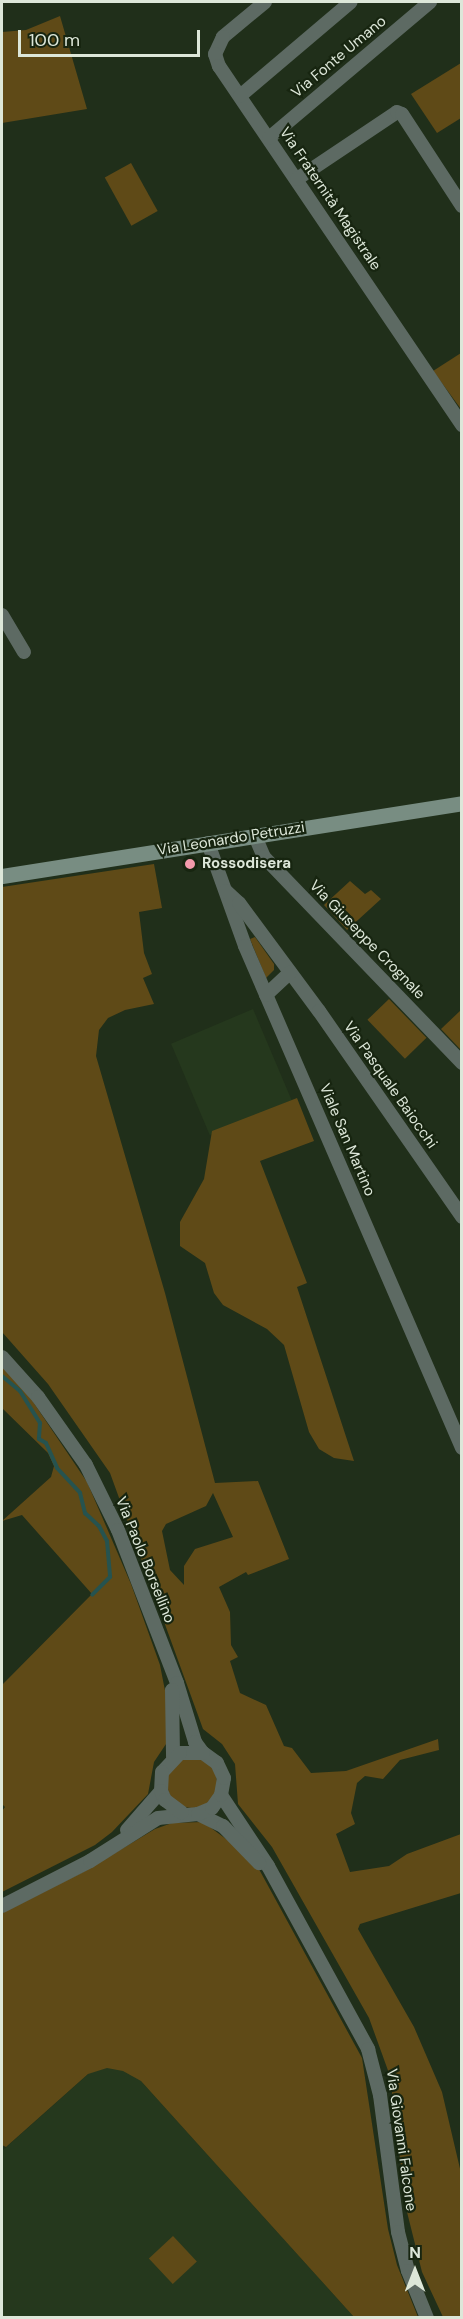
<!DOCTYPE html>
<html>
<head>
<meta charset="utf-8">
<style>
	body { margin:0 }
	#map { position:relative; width:463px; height:2319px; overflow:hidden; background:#202f1a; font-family:"DM Sans",sans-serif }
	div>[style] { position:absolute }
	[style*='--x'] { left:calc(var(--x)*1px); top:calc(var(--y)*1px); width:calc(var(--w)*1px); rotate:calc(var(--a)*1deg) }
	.built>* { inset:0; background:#25381d; transform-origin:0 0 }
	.green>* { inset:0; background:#5f4a17; transform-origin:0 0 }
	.round { border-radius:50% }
	.stream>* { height:4px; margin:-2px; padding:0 2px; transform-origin:2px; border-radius:2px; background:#26534f }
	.minor>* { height:14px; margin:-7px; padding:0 7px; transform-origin:7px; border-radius:7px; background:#5d6a63 }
	.secondary>* { height:15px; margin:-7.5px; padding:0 7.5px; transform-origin:7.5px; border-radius:7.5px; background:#788d82 }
	.dots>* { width:16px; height:16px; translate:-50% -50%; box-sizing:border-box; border:3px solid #172510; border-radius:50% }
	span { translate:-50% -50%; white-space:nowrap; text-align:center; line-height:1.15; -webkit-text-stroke:4.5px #172510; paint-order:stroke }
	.street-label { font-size:15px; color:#dde7d9 }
	.poi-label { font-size:15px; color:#dde7d9; font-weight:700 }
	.left { translate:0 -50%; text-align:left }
	.frame { position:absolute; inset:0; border:3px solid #dde7d9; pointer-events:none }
	.north { position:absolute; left:385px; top:2241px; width:60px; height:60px; -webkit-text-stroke:4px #172510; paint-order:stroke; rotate:0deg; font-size:16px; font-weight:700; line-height:24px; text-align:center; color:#dde7d9 }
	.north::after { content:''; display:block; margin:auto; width:21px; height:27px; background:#dde7d9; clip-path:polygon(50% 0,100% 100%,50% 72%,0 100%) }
	.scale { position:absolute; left:18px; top:30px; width:182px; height:27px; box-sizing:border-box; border:3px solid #dde7d9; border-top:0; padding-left:8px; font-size:18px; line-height:21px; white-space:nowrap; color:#dde7d9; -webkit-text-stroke:4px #172510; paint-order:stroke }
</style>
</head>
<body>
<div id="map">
	<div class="built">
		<i style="left:253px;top:1009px;width:99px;height:89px;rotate:67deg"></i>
		<i style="clip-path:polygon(114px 2051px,141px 2081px,354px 2317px,2px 2317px,2px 2151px)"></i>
	</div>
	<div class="green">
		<i style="clip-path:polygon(60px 16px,87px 109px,2px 123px,2px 32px,26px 30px)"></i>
		<i style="clip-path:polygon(461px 63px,461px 118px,437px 133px,411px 94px)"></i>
		<i style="left:131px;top:163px;width:55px;height:30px;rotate:61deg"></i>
		<i style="clip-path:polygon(461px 353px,461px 409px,433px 371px)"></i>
		<i style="clip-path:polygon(evenodd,154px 864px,162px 908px,139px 912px,144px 953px,152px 974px,143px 978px,154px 1004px,125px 1010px,108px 1018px,99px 1030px,96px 1056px,165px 1293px,215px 1483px,258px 1481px,289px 1559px,248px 1575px,246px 1572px,219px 1587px,230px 1612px,231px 1645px,238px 1657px,230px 1661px,240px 1693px,266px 1705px,284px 1746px,292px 1748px,311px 1773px,346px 1771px,438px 1739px,439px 1750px,400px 1760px,383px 1779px,365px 1776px,357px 1783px,351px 1813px,355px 1824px,336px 1834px,350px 1872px,389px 1866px,407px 1854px,461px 1834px,461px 1893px,360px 1924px,358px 1929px,414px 2027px,442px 2092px,461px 2173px,461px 2317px,443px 2317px,422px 2272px,406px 2208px,390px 2076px,369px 2018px,272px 1847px,238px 1804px,235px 1764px,222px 1744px,203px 1729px,110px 1473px,48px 1384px,2px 1332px,2px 887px,154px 864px,213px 1493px,233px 1537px,195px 1549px,184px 1566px,184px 1585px,170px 1570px,162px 1531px,166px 1524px,206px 1506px,213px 1493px)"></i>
		<i style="clip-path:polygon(350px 881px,365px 894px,371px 890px,381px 899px,347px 930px,324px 905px)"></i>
		<i style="clip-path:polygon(255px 937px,274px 964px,274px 970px,266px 978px,250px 939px)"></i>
		<i style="left:389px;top:999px;width:54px;height:30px;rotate:46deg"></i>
		<i style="clip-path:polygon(461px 1010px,461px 1050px,441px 1029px)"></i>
		<i style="clip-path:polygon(297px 1098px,314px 1141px,260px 1161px,307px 1283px,297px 1287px,354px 1461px,334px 1458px,319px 1449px,309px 1432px,284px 1345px,267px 1329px,223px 1305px,214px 1293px,205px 1263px,180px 1246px,180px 1222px,204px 1179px,212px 1131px)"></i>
		<i style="clip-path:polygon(2px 1365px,21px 1384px,87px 1482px,131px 1584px,160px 1665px,168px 1706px,168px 1741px,154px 1762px,148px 1794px,112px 1832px,95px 1845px,2px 1892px,2px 1811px,5px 1807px,2px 1804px,2px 1685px,92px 1594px,22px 1515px,2px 1521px,51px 1477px,54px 1466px,48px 1453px,2px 1408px)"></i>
		<i class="round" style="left:167px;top:1758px;width:50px;height:50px"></i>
		<i style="clip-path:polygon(203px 1822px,245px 1853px,260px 1871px,362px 2058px,388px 2229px,397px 2265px,418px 2317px,354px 2317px,141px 2081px,123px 2071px,107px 2068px,88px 2074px,6px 2147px,2px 2145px,2px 1913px,85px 1871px,155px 1829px,172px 1823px)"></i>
		<i style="left:173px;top:2236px;width:35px;height:33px;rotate:47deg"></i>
	</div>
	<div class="stream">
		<i style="--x:2;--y:1376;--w:23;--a:40"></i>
		<i style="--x:20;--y:1391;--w:38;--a:58"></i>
		<i style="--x:40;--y:1423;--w:16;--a:94"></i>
		<i style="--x:39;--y:1439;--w:8;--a:30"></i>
		<i style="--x:46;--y:1443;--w:27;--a:66"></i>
		<i style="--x:57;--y:1468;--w:34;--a:47"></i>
		<i style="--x:80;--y:1493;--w:21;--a:76"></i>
		<i style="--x:85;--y:1513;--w:19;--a:43"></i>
		<i style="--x:99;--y:1526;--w:17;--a:62"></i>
		<i style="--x:107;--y:1541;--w:36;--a:85"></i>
		<i style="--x:110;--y:1577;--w:25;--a:135"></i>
	</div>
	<div class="minor">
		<i style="--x:265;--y:2;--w:55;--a:140.2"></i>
		<i style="--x:223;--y:37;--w:19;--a:115"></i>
		<i style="--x:215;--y:54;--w:13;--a:72"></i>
		<i style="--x:219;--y:66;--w:434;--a:55.9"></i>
		<i style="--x:240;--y:96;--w:145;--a:-40.3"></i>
		<i style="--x:269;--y:138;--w:211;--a:-40.2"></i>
		<i style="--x:297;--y:179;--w:120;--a:-33.8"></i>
		<i style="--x:397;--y:112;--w:5;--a:22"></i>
		<i style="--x:402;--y:114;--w:110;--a:56.9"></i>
		<i style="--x:2;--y:615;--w:43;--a:59.3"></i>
		<i style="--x:255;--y:836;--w:23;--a:67"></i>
		<i style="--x:264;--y:857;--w:286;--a:46.1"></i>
		<i style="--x:208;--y:843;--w:109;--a:70.2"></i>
		<i style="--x:245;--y:946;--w:547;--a:66.62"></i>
		<i style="--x:226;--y:891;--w:18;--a:43"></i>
		<i style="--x:239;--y:903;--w:134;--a:53.5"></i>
		<i style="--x:319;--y:1011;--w:251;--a:55.2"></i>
		<i style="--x:266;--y:995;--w:33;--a:-43"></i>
		<i style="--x:2;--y:1357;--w:54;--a:48"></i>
		<i style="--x:38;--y:1397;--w:83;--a:54.8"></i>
		<i style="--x:86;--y:1465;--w:72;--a:63.8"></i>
		<i style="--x:118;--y:1530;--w:164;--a:68.9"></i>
		<i style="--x:177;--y:1683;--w:62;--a:73"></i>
		<i style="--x:195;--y:1742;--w:14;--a:54"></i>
		<i style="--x:172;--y:1690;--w:67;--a:89.1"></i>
		<i style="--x:221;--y:1795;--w:85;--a:56.5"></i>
		<i style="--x:268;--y:1866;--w:209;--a:61.3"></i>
		<i style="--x:368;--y:2049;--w:48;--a:75.4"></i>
		<i style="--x:380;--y:2095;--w:138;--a:82.5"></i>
		<i style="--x:398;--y:2232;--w:40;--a:75.6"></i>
		<i style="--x:408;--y:2271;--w:51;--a:68"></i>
		<i style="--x:198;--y:1814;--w:28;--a:26"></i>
		<i style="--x:223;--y:1826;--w:52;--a:45.8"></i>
		<i style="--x:127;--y:1830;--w:52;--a:-48.9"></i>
		<i style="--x:2;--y:1906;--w:99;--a:-27.1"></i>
		<i style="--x:90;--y:1861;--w:80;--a:-32.3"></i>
		<i style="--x:158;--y:1818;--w:40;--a:-5.7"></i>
		<i style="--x:198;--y:1814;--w:15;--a:-23"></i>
		<i style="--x:212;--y:1808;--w:16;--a:-55"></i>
		<i style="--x:221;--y:1795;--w:17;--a:-80"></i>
		<i style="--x:224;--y:1778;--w:17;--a:-115"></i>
		<i style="--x:217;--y:1763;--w:17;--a:-144"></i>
		<i style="--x:203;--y:1753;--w:23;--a:180"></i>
		<i style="--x:180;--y:1753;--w:26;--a:133"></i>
		<i style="--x:162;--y:1772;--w:19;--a:93"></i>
		<i style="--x:161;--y:1791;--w:10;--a:66"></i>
		<i style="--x:165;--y:1800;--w:21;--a:37"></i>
	</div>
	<div class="secondary">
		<i style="--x:2;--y:876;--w:466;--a:-9"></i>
	</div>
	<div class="dots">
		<i style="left:190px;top:864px;background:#f39aab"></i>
	</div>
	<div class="street-label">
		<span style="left:339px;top:57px;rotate:-40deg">Via Fonte Umano</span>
		<span style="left:330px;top:199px;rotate:56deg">Via Fraternità Magistrale</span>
		<span style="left:231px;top:839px;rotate:-9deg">Via Leonardo Petruzzi</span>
		<span style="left:367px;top:940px;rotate:46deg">Via Giuseppe Crognale</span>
		<span style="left:390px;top:1085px;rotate:55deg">Via Pasquale Baiocchi</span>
		<span style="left:347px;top:1140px;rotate:67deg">Viale San Martino</span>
		<span style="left:145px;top:1560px;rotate:68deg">Via Paolo Borsellino</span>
		<span style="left:401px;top:2140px;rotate:82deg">Via Giovanni Falcone</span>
	</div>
	<div class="poi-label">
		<span class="left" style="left:202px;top:864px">Rossodisera</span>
	</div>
	<div class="frame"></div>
	<div class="north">N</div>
	<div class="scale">100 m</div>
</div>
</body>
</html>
